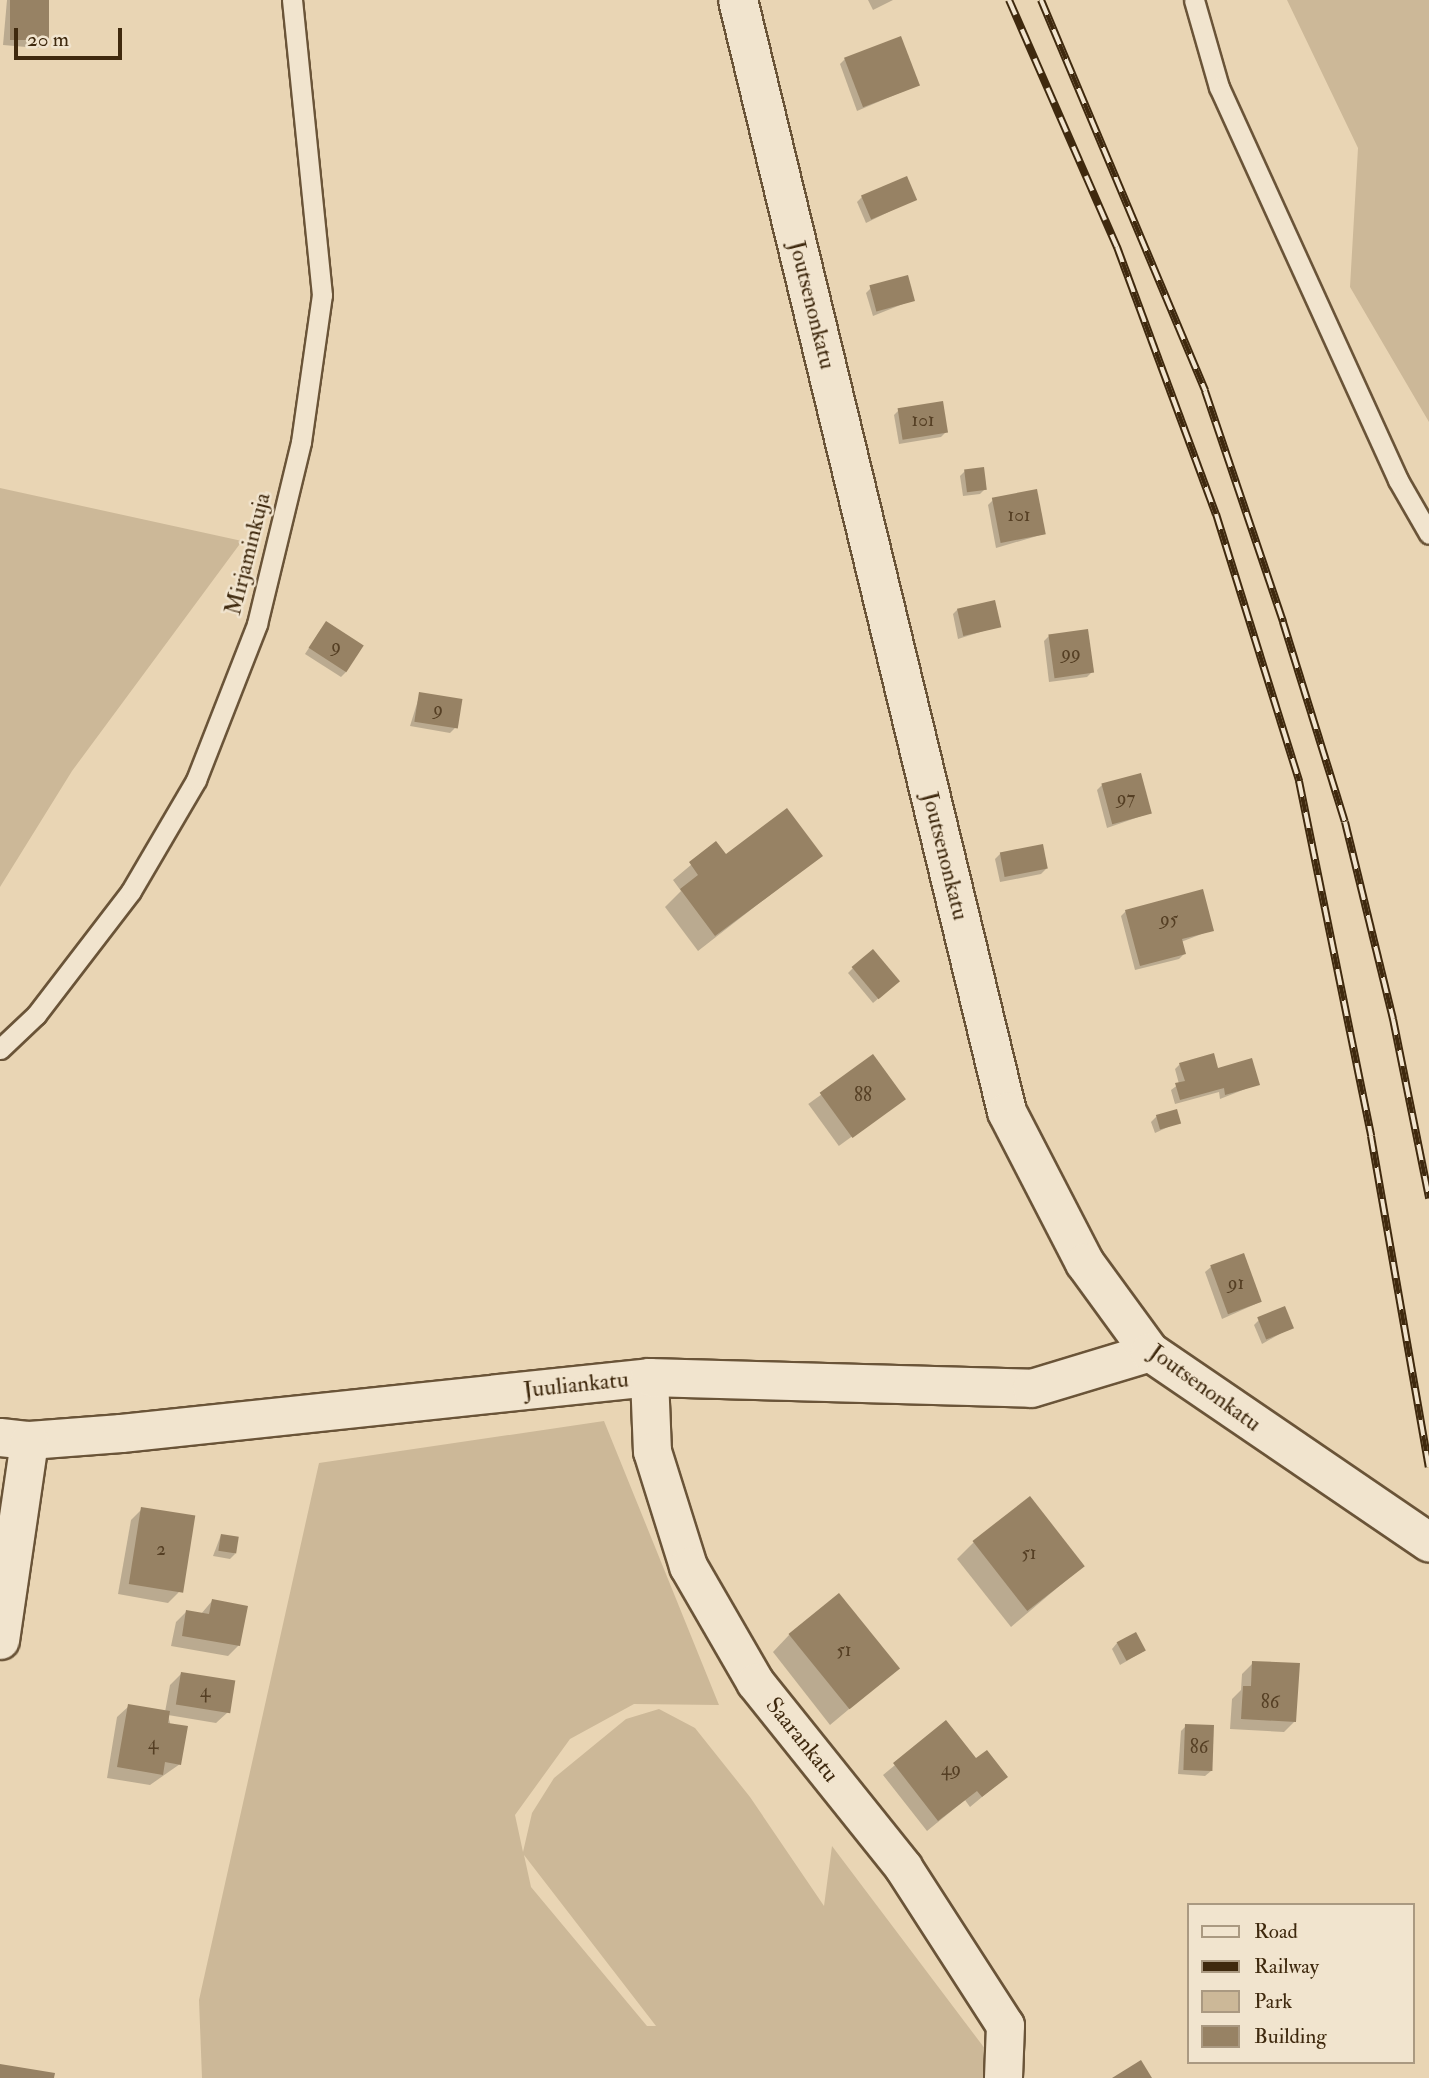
<!DOCTYPE html>
<html>
<head>
<meta charset="utf-8">
<style>
	body { margin:0 }
	#map { position:relative; width:1429px; height:2078px; overflow:hidden; background:#e9d5b4; font-family:"IM FELL Double Pica",serif }
	div>[style] { position:absolute }
	[style*='--x'] { left:calc(var(--x)*1px); top:calc(var(--y)*1px); width:calc(var(--w)*1px); rotate:calc(var(--a)*1deg) }
	.green>* { inset:0; background:#ccb898 }
	.shadow>* { inset:0; background:#0003; transform-origin:0 0 }
	.building>* { inset:0; background:#978264; transform-origin:0 0 }
	.roads { filter:drop-shadow(2px 0 #6a5438) drop-shadow(-2px 0 #6a5438) drop-shadow(0 2px #6a5438) drop-shadow(0 -2px #6a5438) }
	.service>* { height:19px; margin:-9.5px; padding:0 9.5px; transform-origin:9.5px; border-radius:9.5px; background:#f1e4ce }
	.minor>* { height:37px; margin:-18.5px; padding:0 18.5px; transform-origin:18.5px; border-radius:18.5px; background:#f1e4ce }
	.tertiary>* { height:38px; margin:-19px; padding:0 19px; transform-origin:19px; border-radius:19px; background:#f1e4ce }
	.rail>* { height:8px; margin-top:-4px; transform-origin:0; background:repeating-linear-gradient(90deg,#f1e4ce 0 16px,#3f290e 0 32px); box-sizing:border-box; border-block:2px solid #3f290e }
	span { translate:-50% -50%; white-space:nowrap; text-align:center; line-height:1.15; -webkit-text-stroke:5px #f1e4ce; paint-order:stroke }
	.number-label { font-size:19px; color:#553f24 }
	.number-label span { -webkit-text-stroke-width:0 }
	.street-label { font-size:23px; color:#3f290e }
	.legend { position:absolute; left:1187px; top:1903px; width:228px; height:161px; box-sizing:border-box; background:#f1e4ce; border:2px solid #aa9981; margin:0; padding:9px 12px; list-style:none; font-size:21px; color:#3f290e }
	.legend li { display:flex; align-items:center; gap:14px; height:35px }
	.legend b { width:35px; border:2px solid #aa9981 }
	.scale { position:absolute; left:14px; top:28px; width:108px; height:32px; box-sizing:border-box; border:4px solid #3f290e; border-top:0; padding-left:9px; font-size:21px; line-height:24px; white-space:nowrap; color:#3f290e; -webkit-text-stroke:5px #f1e4ce; paint-order:stroke }
</style>
</head>
<body>
<div id="map">
	<div class="green">
		<i style="clip-path:polygon(1287px 0,1429px 0,1429px 422px,1350px 287px,1358px 148px)"></i>
		<i style="clip-path:polygon(0 488px,242px 541px,72px 771px,0 887px)"></i>
		<i style="clip-path:polygon(evenodd,604px 1421px,719px 1705px,634px 1704px,570px 1739px,515px 1815px,523px 1852px,532px 1813px,554px 1778px,626px 1719px,659px 1709px,695px 1728px,750px 1797px,824px 1906px,832px 1846px,1007px 2078px,202px 2078px,199px 2000px,319px 1463px,604px 1421px,524px 1855px,656px 2026px,647px 2026px,531px 1887px,524px 1855px)"></i>
	</div>
	<div class="shadow">
		<i style="clip-path:polygon(7px 0,47px 0,43px 42px,38px 48px,3px 45px)"></i>
		<i style="clip-path:polygon(868px 0,893px 0,873px 10px)"></i>
		<i style="clip-path:polygon(845px 59px,918px 85px,857px 111px,840px 64px)"></i>
		<i style="clip-path:polygon(862px 197px,915px 199px,866px 223px,857px 202px)"></i>
		<i style="clip-path:polygon(871px 288px,913px 300px,873px 316px,866px 293px)"></i>
		<i style="clip-path:polygon(899px 410px,946px 432px,941px 437px,899px 444px,894px 415px)"></i>
		<i style="clip-path:polygon(965px 471px,985px 489px,980px 494px,963px 496px,960px 476px)"></i>
		<i style="clip-path:polygon(993px 500px,1044px 534px,996px 548px,988px 505px)"></i>
		<i style="clip-path:polygon(958px 609px,999px 626px,958px 639px,953px 614px)"></i>
		<i style="clip-path:polygon(321px 629px,346px 672px,341px 677px,305px 654px)"></i>
		<i style="clip-path:polygon(1049px 636px,1092px 672px,1087px 677px,1049px 682px,1044px 641px)"></i>
		<i style="clip-path:polygon(420px 694px,455px 728px,450px 733px,410px 726px)"></i>
		<i style="clip-path:polygon(1102px 785px,1150px 813px,1107px 828px,1097px 790px)"></i>
		<i style="clip-path:polygon(716px 844px,725px 857px,820px 856px,698px 951px,665px 907px,681px 891px,673px 880px)"></i>
		<i style="clip-path:polygon(1000px 854px,1046px 869px,1041px 874px,1000px 882px,995px 859px)"></i>
		<i style="clip-path:polygon(1126px 911px,1212px 930px,1181px 942px,1184px 954px,1179px 959px,1135px 970px,1121px 916px)"></i>
		<i style="clip-path:polygon(853px 968px,893px 986px,873px 1003px,848px 973px)"></i>
		<i style="left:873px;top:1057px;width:52px;height:80px;rotate:54deg"></i>
		<i style="clip-path:polygon(1180px 1064px,1216px 1070px,1258px 1084px,1220px 1099px,1219px 1092px,1175px 1104px,1171px 1090px,1179px 1084px,1175px 1069px)"></i>
		<i style="clip-path:polygon(1156px 1117px,1179px 1122px,1155px 1133px,1151px 1122px)"></i>
		<i style="clip-path:polygon(1211px 1267px,1260px 1302px,1222px 1319px,1205px 1272px)"></i>
		<i style="clip-path:polygon(1259px 1320px,1292px 1327px,1262px 1344px,1254px 1325px)"></i>
		<i style="clip-path:polygon(142px 1509px,179px 1592px,168px 1603px,118px 1594px,131px 1520px)"></i>
		<i style="clip-path:polygon(221px 1535px,235px 1554px,230px 1559px,213px 1556px)"></i>
		<i style="clip-path:polygon(974px 1542px,1083px 1566px,1011px 1627px,957px 1559px)"></i>
		<i style="clip-path:polygon(212px 1601px,239px 1645px,228px 1656px,171px 1646px,176px 1622px,187px 1611px,201px 1614px)"></i>
		<i style="clip-path:polygon(789px 1635px,897px 1669px,830px 1725px,773px 1652px)"></i>
		<i style="clip-path:polygon(1117px 1643px,1144px 1651px,1120px 1665px,1112px 1649px)"></i>
		<i style="clip-path:polygon(1253px 1663px,1295px 1721px,1284px 1732px,1230px 1729px,1232px 1699px,1241px 1690px,1242px 1674px)"></i>
		<i style="clip-path:polygon(181px 1674px,228px 1712px,216px 1723px,168px 1715px,180px 1764px,150px 1785px,107px 1778px,117px 1717px,129px 1706px,165px 1712px,170px 1685px)"></i>
		<i style="clip-path:polygon(946px 1723px,976px 1760px,1006px 1777px,970px 1807px,965px 1800px,927px 1831px,883px 1775px)"></i>
		<i style="clip-path:polygon(1186px 1726px,1211px 1771px,1205px 1776px,1178px 1774px,1181px 1731px)"></i>
	</div>
	<div class="building">
		<i style="left:10px;top:0;width:39px;height:40px"></i>
		<i style="left:901px;top:36px;width:53px;height:61px;rotate:69deg"></i>
		<i style="left:907px;top:176px;width:26px;height:50px;rotate:67deg"></i>
		<i style="left:908px;top:275px;width:27px;height:40px;rotate:75deg"></i>
		<i style="left:943px;top:401px;width:32px;height:46px;rotate:81deg"></i>
		<i style="left:984px;top:467px;width:23px;height:20px;rotate:83deg"></i>
		<i style="left:1037px;top:489px;width:46px;height:46px;rotate:79deg"></i>
		<i style="left:995px;top:600px;width:28px;height:39px;rotate:77deg"></i>
		<i style="left:326px;top:621px;width:45px;height:32px;rotate:33deg"></i>
		<i style="left:1088px;top:629px;width:44px;height:40px;rotate:82deg"></i>
		<i style="left:419px;top:692px;width:44px;height:30px;rotate:9deg"></i>
		<i style="left:1141px;top:773px;width:42px;height:41px;rotate:75deg"></i>
		<i style="clip-path:polygon(787px 808px,823px 856px,715px 936px,680px 889px,698px 875px,689px 862px,716px 841px,726px 854px)"></i>
		<i style="left:1043px;top:844px;width:25px;height:44px;rotate:79deg"></i>
		<i style="clip-path:polygon(1203px 889px,1214px 931px,1182px 939px,1186px 954px,1140px 966px,1125px 910px)"></i>
		<i style="left:873px;top:949px;width:42px;height:28px;rotate:50deg"></i>
		<i style="clip-path:polygon(1214px 1053px,1218px 1068px,1252px 1058px,1260px 1085px,1225px 1095px,1224px 1088px,1180px 1100px,1175px 1083px,1185px 1081px,1179px 1063px)"></i>
		<i style="left:873px;top:1054px;width:56px;height:66px;rotate:54deg"></i>
		<i style="left:1177px;top:1109px;width:15px;height:22px;rotate:74deg"></i>
		<i style="left:1244px;top:1253px;width:52px;height:36px;rotate:70deg"></i>
		<i style="left:1285px;top:1306px;width:24px;height:30px;rotate:68deg"></i>
		<i style="left:1030px;top:1496px;width:89px;height:73px;rotate:52deg"></i>
		<i style="left:141px;top:1507px;width:55px;height:78px;rotate:9deg"></i>
		<i style="left:221px;top:1534px;width:18px;height:17px;rotate:9deg"></i>
		<i style="left:839px;top:1593px;width:97px;height:65px;rotate:51deg"></i>
		<i style="clip-path:polygon(212px 1599px,248px 1606px,240px 1646px,182px 1636px,186px 1610px,209px 1614px)"></i>
		<i style="left:1136px;top:1632px;width:21px;height:22px;rotate:62deg"></i>
		<i style="clip-path:polygon(1252px 1661px,1300px 1663px,1296px 1722px,1241px 1719px,1243px 1686px,1251px 1686px)"></i>
		<i style="left:181px;top:1672px;width:55px;height:33px;rotate:9deg"></i>
		<i style="clip-path:polygon(128px 1704px,170px 1711px,168px 1723px,188px 1726px,181px 1765px,165px 1762px,163px 1775px,117px 1767px)"></i>
		<i style="clip-path:polygon(946px 1720px,976px 1758px,987px 1750px,1008px 1777px,982px 1797px,977px 1791px,938px 1821px,893px 1763px)"></i>
		<i style="left:1185px;top:1724px;width:29px;height:46px;rotate:2deg"></i>
		<i style="clip-path:polygon(1141px 2060px,1152px 2078px,1112px 2078px)"></i>
		<i style="clip-path:polygon(0 2064px,55px 2073px,54px 2078px,0 2078px)"></i>
	</div>
	<div class="roads">
		<div class="service">
			<i style="--x:1194;--y:0;--w:91;--a:74"></i>
			<i style="--x:1219;--y:87;--w:432;--a:65.5"></i>
			<i style="--x:1398;--y:480;--w:62;--a:60.1"></i>
			<i style="--x:0;--y:1049;--w:50;--a:-43.4"></i>
			<i style="--x:36;--y:1015;--w:156;--a:-52.5"></i>
			<i style="--x:131;--y:891;--w:129;--a:-59.6"></i>
			<i style="--x:196;--y:780;--w:168;--a:-68.6"></i>
			<i style="--x:257;--y:624;--w:187;--a:-76.4"></i>
			<i style="--x:301;--y:442;--w:148;--a:-81.9"></i>
			<i style="--x:322;--y:295;--w:297;--a:-95.8"></i>
		</div>
		<div class="minor">
			<i style="--x:649;--y:1377;--w:74;--a:87.7"></i>
			<i style="--x:652;--y:1451;--w:121;--a:72.6"></i>
			<i style="--x:688;--y:1566;--w:134;--a:60"></i>
			<i style="--x:755;--y:1682;--w:237;--a:51.3"></i>
			<i style="--x:903;--y:1867;--w:188;--a:57.2"></i>
			<i style="--x:1005;--y:2025;--w:53;--a:92.2"></i>
			<i style="--x:0;--y:1437;--w:29;--a:6"></i>
			<i style="--x:29;--y:1440;--w:92;--a:-4.4"></i>
			<i style="--x:121;--y:1433;--w:531;--a:-6.05"></i>
			<i style="--x:649;--y:1377;--w:382;--a:1.6"></i>
			<i style="--x:1031;--y:1388;--w:124;--a:-16.8"></i>
			<i style="--x:0;--y:1640;--w:202;--a:-81.7"></i>
		</div>
		<div class="tertiary">
			<i style="--x:738;--y:0;--w:1144;--a:76.4"></i>
			<i style="--x:1007;--y:1112;--w:170;--a:62.7"></i>
			<i style="--x:1085;--y:1263;--w:110;--a:53.9"></i>
			<i style="--x:1150;--y:1352;--w:338;--a:34.3"></i>
		</div>
	</div>
	<div class="rail">
		<i style="--x:1009;--y:0;--w:270;--a:66.4"></i>
		<i style="--x:1117;--y:247;--w:285;--a:69.7"></i>
		<i style="--x:1216;--y:514;--w:280;--a:72.7"></i>
		<i style="--x:1299;--y:781;--w:362;--a:78.5"></i>
		<i style="--x:1371;--y:1136;--w:336;--a:80.1"></i>
		<i style="--x:1041;--y:0;--w:424;--a:67.2"></i>
		<i style="--x:1205;--y:391;--w:244;--a:71.3"></i>
		<i style="--x:1283;--y:622;--w:209;--a:72.8"></i>
		<i style="--x:1345;--y:822;--w:203;--a:76.3"></i>
		<i style="--x:1393;--y:1019;--w:183;--a:78.6"></i>
	</div>
	<div class="number-label">
		<span style="left:923px;top:421px">101</span>
		<span style="left:1019px;top:516px">101</span>
		<span style="left:336px;top:647px">9</span>
		<span style="left:1071px;top:654px">99</span>
		<span style="left:438px;top:710px">9</span>
		<span style="left:1126px;top:799px">97</span>
		<span style="left:1169px;top:920px">95</span>
		<span style="left:863px;top:1096px">88</span>
		<span style="left:1236px;top:1284px">91</span>
		<span style="left:161px;top:1550px">2</span>
		<span style="left:1029px;top:1554px">51</span>
		<span style="left:844px;top:1651px">51</span>
		<span style="left:205px;top:1692px">4</span>
		<span style="left:1270px;top:1703px">86</span>
		<span style="left:153px;top:1744px">4</span>
		<span style="left:1199px;top:1748px">86</span>
		<span style="left:951px;top:1770px">49</span>
	</div>
	<div class="street-label">
		<span style="left:812px;top:305px;rotate:76deg">Joutsenonkatu</span>
		<span style="left:248px;top:554px;rotate:-76deg">Mirjaminkuja</span>
		<span style="left:945px;top:856px;rotate:76deg">Joutsenonkatu</span>
		<span style="left:576px;top:1385px;rotate:-6deg">Juuliankatu</span>
		<span style="left:1205px;top:1388px;rotate:36deg">Joutsenonkatu</span>
		<span style="left:802px;top:1740px;rotate:51deg">Saarankatu</span>
	</div>
	<ul class="legend">
	<li><b style="height:9px;background:#f1e4ce"></b>Road</li>
	<li><b style="height:9px;background:#3f290e"></b>Railway</li>
	<li><b style="height:19px;background:#ccb898"></b>Park</li>
	<li><b style="height:19px;background:#978264"></b>Building</li>
	</ul>
	<div class="scale">20 m</div>
</div>
</body>
</html>
